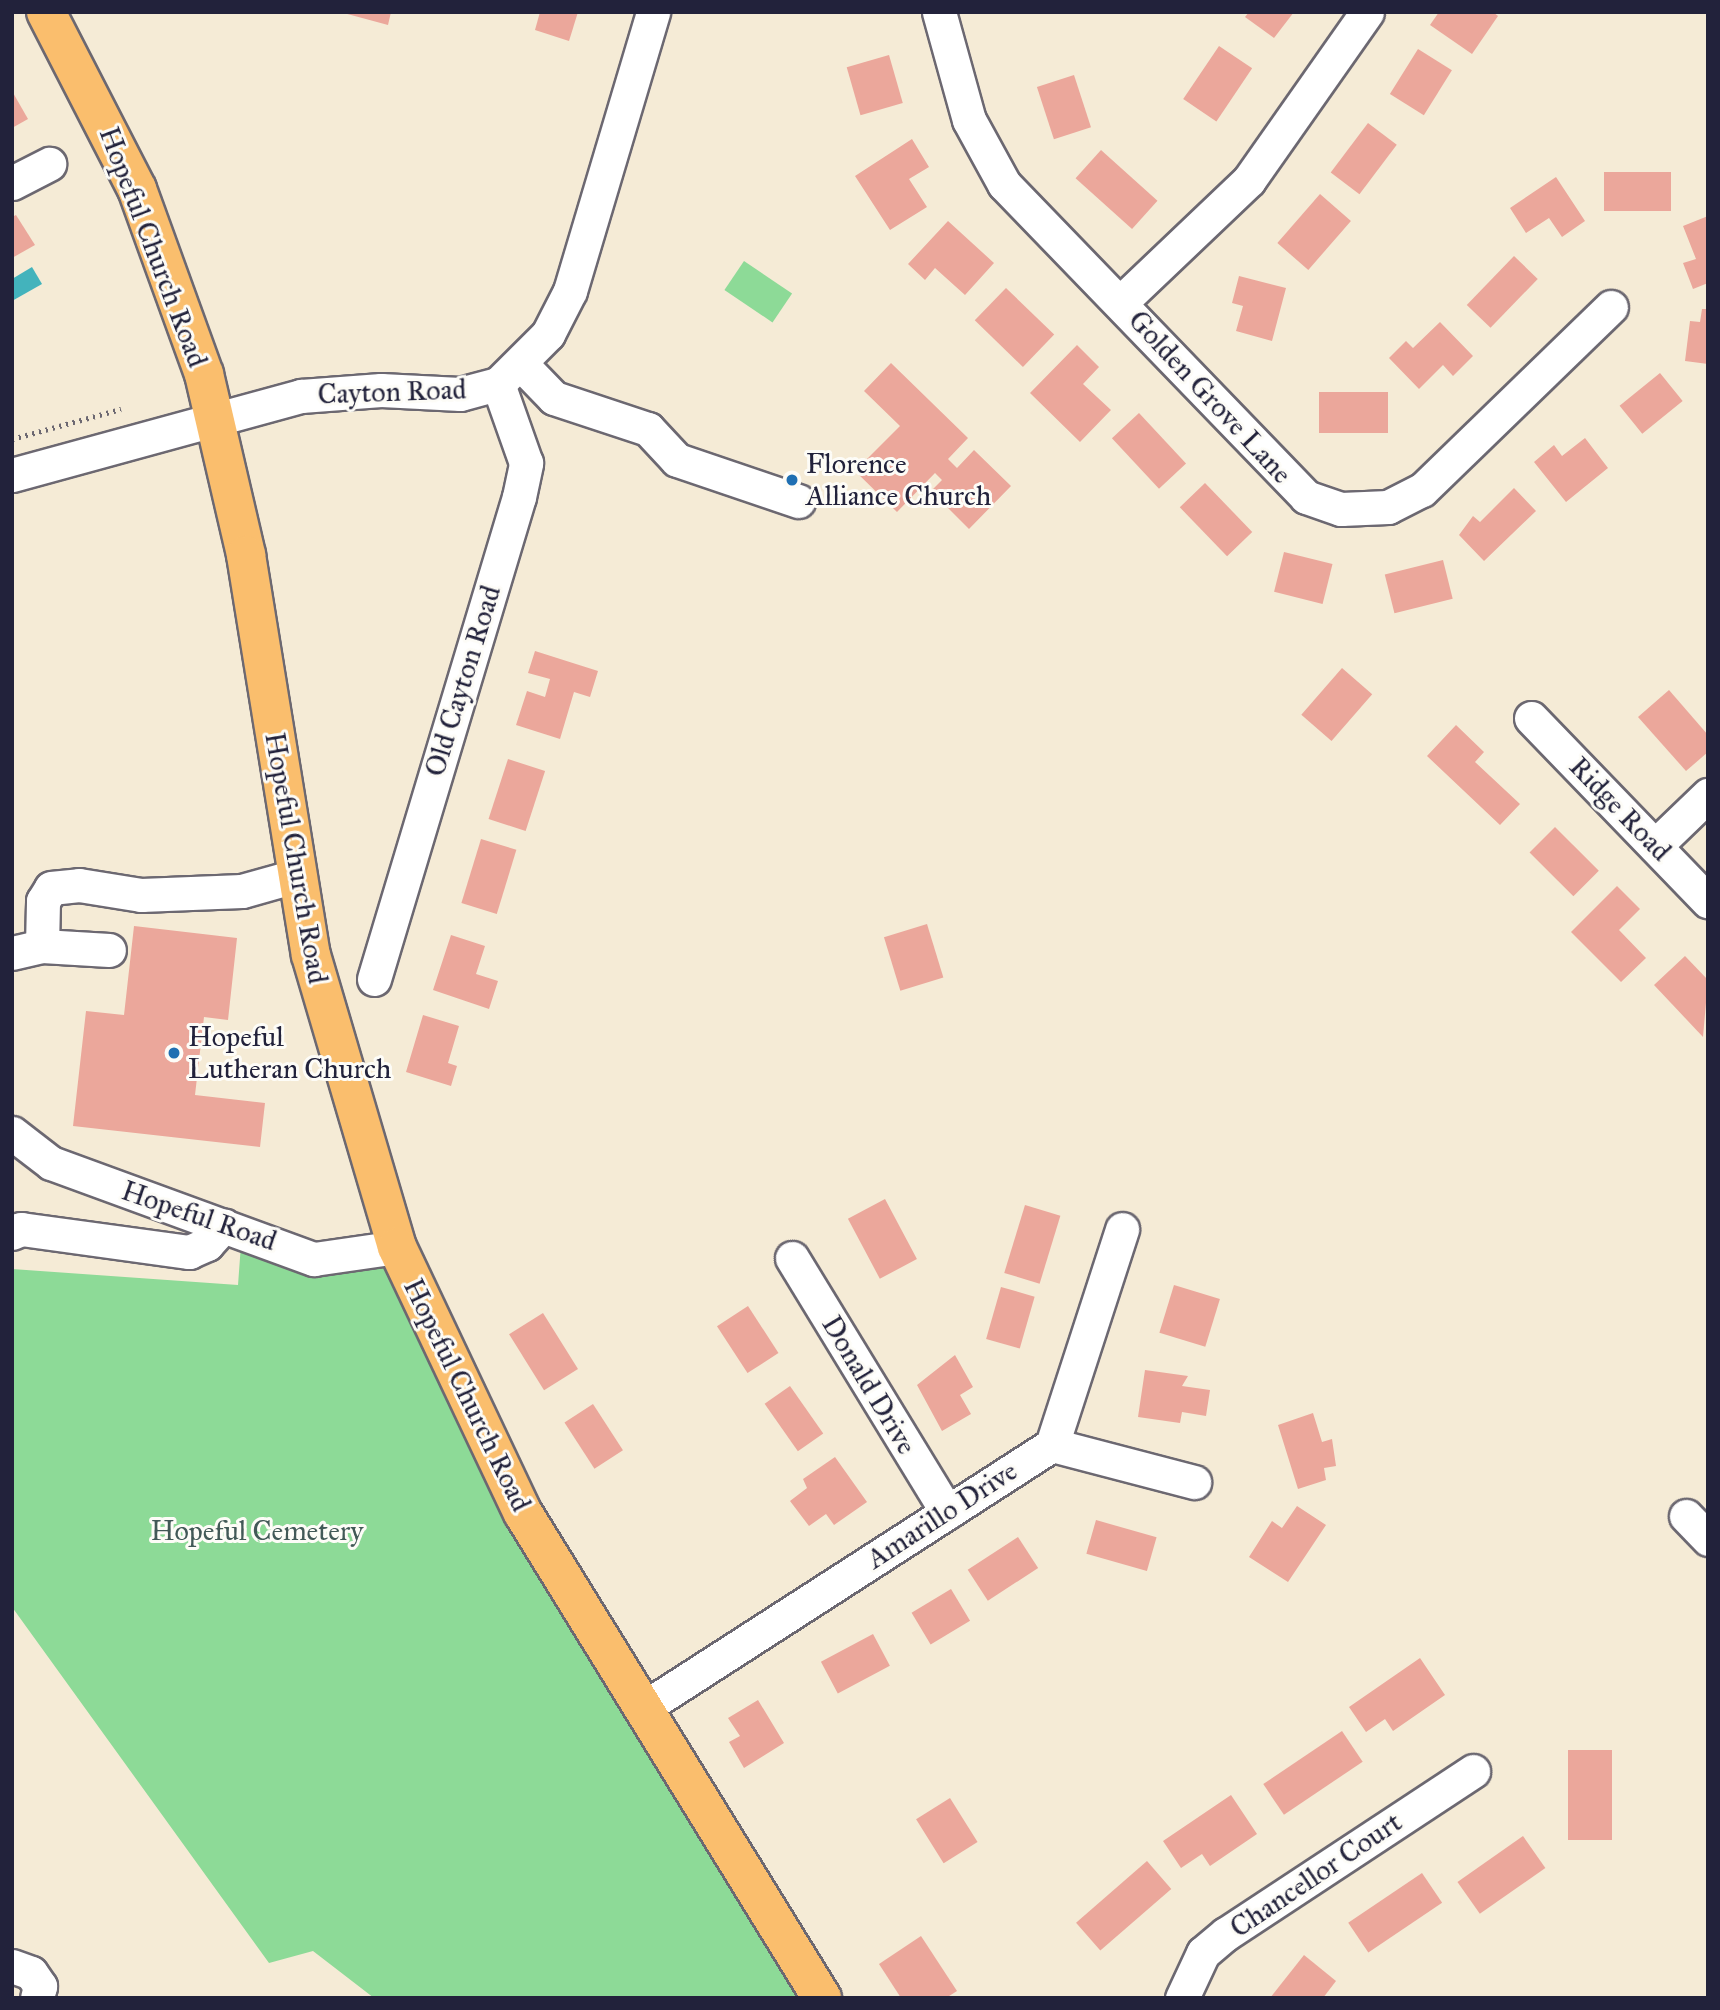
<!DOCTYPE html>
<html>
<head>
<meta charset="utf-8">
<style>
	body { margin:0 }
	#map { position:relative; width:1720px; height:2010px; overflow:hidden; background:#f5ebd6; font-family:"IM FELL Great Primer",serif }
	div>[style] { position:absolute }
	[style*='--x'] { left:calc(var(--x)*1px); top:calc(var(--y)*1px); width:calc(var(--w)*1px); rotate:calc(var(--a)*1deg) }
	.green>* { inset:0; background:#8dda97; transform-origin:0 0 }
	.water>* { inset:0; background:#43b3bc }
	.building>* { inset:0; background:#eba79b; transform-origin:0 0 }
	.path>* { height:4.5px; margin-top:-2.25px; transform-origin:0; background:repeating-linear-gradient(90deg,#6c6871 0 2px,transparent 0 7px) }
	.roads { filter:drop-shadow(2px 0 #6c6871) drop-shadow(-2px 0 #6c6871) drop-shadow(0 2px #6c6871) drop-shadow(0 -2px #6c6871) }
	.minor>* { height:33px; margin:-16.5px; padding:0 16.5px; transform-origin:16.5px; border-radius:16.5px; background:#fff }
	.major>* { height:38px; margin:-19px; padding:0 19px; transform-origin:19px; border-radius:19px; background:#fabe6d }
	.dots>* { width:19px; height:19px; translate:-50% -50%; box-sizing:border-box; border:4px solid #fdfcf7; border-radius:50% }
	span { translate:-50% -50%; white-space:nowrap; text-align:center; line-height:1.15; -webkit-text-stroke:6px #fdfcf7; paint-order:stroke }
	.street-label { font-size:28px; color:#22223b }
	.poi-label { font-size:28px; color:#22223b }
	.left { translate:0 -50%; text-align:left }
	.park-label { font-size:28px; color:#425957 }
	.frame { position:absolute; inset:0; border:14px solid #22223b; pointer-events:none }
</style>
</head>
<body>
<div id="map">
	<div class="green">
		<i style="left:744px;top:261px;width:58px;height:35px;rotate:34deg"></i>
		<i style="clip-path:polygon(242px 1231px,271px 1239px,397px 1247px,455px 1379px,822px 1998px,374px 1998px,313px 1951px,269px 1963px,12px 1607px,12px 1269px,238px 1285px)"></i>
	</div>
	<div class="water">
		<i style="clip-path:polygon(32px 267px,42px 284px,12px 301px,12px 279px)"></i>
	</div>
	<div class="building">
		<i style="clip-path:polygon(340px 12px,391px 12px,388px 25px)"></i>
		<i style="clip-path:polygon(540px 12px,578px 12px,569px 41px,535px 30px)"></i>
		<i style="clip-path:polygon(1249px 12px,1294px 12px,1274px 38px,1245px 17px)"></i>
		<i style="clip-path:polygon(1439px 12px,1493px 12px,1498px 16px,1472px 54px,1430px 25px)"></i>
		<i style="left:1219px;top:46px;width:40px;height:64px;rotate:34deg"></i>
		<i style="left:1418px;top:49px;width:40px;height:53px;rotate:32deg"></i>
		<i style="left:889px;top:55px;width:50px;height:44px;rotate:74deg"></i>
		<i style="left:1074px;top:75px;width:55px;height:39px;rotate:72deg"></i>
		<i style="clip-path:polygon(12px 91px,28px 119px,12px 128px)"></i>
		<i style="left:1368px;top:123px;width:36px;height:62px;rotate:37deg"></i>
		<i style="clip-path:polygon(912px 139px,929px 167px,909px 179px,927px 207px,890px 230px,855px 176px)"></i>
		<i style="left:1101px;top:150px;width:76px;height:38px;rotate:42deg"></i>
		<i style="left:1671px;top:172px;width:39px;height:67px;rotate:90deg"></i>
		<i style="clip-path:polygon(1556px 177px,1585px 221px,1562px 237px,1549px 218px,1526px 233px,1510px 208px)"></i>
		<i style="left:1320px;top:194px;width:41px;height:65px;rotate:41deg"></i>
		<i style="clip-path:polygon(16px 215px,35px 245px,12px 258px,12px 217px)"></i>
		<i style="clip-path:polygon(1708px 216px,1708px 283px,1693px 289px,1683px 263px,1696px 259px,1683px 226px)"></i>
		<i style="clip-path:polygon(948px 221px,994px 263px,965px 295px,935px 268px,925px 280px,908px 264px)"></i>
		<i style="left:1514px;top:256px;width:33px;height:68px;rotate:44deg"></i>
		<i style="clip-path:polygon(1239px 276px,1286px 288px,1272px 341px,1236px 331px,1243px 306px,1232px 303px)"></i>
		<i style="left:1006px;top:288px;width:67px;height:45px;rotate:44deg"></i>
		<i style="clip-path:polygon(1702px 309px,1708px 309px,1708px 364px,1685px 361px,1690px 321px,1700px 322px)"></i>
		<i style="clip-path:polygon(1440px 322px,1473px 356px,1453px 376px,1443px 365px,1419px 389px,1389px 358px,1406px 341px,1413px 348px)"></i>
		<i style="clip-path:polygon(1077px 345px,1099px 367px,1083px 384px,1111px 410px,1080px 442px,1030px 393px)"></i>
		<i style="clip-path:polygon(891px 363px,968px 438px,948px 459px,957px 468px,974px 450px,1011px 486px,969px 529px,931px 491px,942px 480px,935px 473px,897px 512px,855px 471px,900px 426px,864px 391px)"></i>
		<i style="left:1660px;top:373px;width:36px;height:52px;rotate:51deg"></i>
		<i style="left:1388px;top:392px;width:41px;height:69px;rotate:90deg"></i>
		<i style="left:1139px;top:413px;width:69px;height:37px;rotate:47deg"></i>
		<i style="clip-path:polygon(1585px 438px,1608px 468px,1566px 502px,1534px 462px,1554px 445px,1562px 456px)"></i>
		<i style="left:1205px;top:483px;width:68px;height:35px;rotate:46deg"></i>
		<i style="clip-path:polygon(1514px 488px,1536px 511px,1484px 561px,1459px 535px,1473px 516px,1480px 522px)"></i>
		<i style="left:1284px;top:552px;width:50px;height:41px;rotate:14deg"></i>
		<i style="left:1443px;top:560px;width:40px;height:60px;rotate:76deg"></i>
		<i style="clip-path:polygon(535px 651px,598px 671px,590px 697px,574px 692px,560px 739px,516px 725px,527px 691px,545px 697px,550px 679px,528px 673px)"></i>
		<i style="left:1342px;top:668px;width:40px;height:62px;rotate:41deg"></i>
		<i style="clip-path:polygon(1669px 690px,1708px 735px,1708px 752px,1686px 771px,1638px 717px)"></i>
		<i style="clip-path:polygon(1456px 725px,1484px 752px,1475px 762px,1520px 804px,1500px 825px,1427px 756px)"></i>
		<i style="left:508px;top:759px;width:39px;height:63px;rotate:18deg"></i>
		<i style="left:1555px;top:827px;width:62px;height:36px;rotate:45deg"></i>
		<i style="left:481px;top:839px;width:37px;height:67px;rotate:17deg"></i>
		<i style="clip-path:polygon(1617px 886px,1640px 909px,1619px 930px,1646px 958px,1621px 982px,1571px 932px)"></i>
		<i style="left:927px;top:924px;width:56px;height:45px;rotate:73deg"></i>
		<i style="clip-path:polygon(134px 926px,237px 938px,228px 1020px,204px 1017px,195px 1095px,265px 1103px,260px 1147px,73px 1126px,86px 1011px,124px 1015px)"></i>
		<i style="clip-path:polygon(451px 935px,485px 946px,476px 974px,498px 981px,489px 1009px,433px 990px)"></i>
		<i style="clip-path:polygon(1685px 956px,1708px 980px,1703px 1037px,1654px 985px)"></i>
		<i style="clip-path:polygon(423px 1015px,459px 1026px,448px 1063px,457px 1066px,451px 1086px,406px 1072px)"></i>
		<i style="left:885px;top:1199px;width:68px;height:42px;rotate:62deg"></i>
		<i style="left:1025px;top:1205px;width:37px;height:71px;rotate:17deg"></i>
		<i style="left:1174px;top:1285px;width:48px;height:50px;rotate:17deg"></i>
		<i style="left:1001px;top:1287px;width:35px;height:54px;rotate:16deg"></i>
		<i style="left:748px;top:1306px;width:56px;height:37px;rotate:57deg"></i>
		<i style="left:543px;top:1313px;width:66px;height:40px;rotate:58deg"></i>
		<i style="clip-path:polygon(955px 1355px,973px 1387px,960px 1395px,971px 1414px,942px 1431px,917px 1385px)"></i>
		<i style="clip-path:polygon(1145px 1370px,1188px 1376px,1182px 1386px,1210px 1390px,1206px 1416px,1182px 1412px,1180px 1423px,1138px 1417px)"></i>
		<i style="left:790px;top:1386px;width:58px;height:31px;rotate:55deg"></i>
		<i style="left:593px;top:1404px;width:55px;height:34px;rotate:57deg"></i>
		<i style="clip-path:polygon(1313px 1413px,1322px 1442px,1332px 1439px,1336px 1466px,1324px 1468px,1326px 1480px,1298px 1489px,1278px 1425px)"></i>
		<i style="clip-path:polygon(835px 1457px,867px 1502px,834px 1525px,826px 1514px,809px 1526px,790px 1501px,807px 1488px,803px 1479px)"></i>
		<i style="clip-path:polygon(1297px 1506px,1326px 1525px,1288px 1582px,1249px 1557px,1272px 1521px,1282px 1528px)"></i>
		<i style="left:1096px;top:1520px;width:63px;height:35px;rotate:16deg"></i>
		<i style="left:1018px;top:1537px;width:37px;height:60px;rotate:57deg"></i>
		<i style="left:951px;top:1589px;width:37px;height:46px;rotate:59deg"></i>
		<i style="left:873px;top:1634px;width:36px;height:59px;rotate:62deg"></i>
		<i style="clip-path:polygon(1420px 1658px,1445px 1695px,1393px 1731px,1385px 1719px,1366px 1732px,1349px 1707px)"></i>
		<i style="clip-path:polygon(758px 1700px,784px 1743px,744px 1768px,729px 1742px,740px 1736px,728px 1718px)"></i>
		<i style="left:1342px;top:1731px;width:37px;height:95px;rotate:56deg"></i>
		<i style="left:1568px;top:1750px;width:44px;height:90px"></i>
		<i style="clip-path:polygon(1231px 1795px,1257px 1834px,1210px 1866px,1202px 1854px,1181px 1868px,1163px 1841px)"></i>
		<i style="left:950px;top:1798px;width:52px;height:40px;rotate:58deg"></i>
		<i style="left:1523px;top:1836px;width:39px;height:80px;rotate:55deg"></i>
		<i style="left:1147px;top:1861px;width:37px;height:94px;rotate:49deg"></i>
		<i style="left:1422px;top:1873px;width:36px;height:89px;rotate:56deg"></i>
		<i style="clip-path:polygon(921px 1936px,957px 1991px,946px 1998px,901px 1998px,879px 1964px)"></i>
		<i style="clip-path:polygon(1304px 1955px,1336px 1981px,1323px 1998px,1270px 1998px)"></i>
	</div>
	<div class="path">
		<i style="--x:12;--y:439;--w:113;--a:-15.4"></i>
	</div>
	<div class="roads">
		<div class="minor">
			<i style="--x:939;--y:12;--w:112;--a:74.5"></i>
			<i style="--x:969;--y:120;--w:73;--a:61.3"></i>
			<i style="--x:1004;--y:184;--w:435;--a:46"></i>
			<i style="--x:1306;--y:497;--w:37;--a:19"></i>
			<i style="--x:1341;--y:509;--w:47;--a:-2.4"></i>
			<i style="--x:1388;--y:507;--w:38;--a:-27"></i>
			<i style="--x:1422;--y:490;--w:263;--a:-44.1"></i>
			<i style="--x:12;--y:183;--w:42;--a:-27.2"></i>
			<i style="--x:1121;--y:302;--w:177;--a:-43.6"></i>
			<i style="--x:1249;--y:180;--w:205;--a:-54.9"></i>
			<i style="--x:521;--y:364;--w:47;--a:45.9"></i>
			<i style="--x:554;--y:398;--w:99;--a:18.3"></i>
			<i style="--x:648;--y:429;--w:42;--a:46.9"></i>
			<i style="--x:677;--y:460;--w:128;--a:18.7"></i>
			<i style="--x:12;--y:475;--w:300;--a:-15.3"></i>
			<i style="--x:301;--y:396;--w:80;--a:-4.3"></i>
			<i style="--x:381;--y:390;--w:79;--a:2.9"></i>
			<i style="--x:460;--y:394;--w:39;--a:-15"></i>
			<i style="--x:498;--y:384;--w:71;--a:-45"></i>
			<i style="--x:548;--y:334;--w:48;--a:-62.9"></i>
			<i style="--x:570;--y:291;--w:291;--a:-73.4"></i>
			<i style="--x:1531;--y:718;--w:255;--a:46"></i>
			<i style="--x:1655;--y:846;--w:74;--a:-43.9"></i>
			<i style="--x:42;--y:946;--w:67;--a:3.4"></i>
			<i style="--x:12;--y:953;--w:31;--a:-13"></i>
			<i style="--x:42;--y:946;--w:45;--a:-88.7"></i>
			<i style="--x:43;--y:901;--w:15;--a:-58"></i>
			<i style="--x:51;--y:888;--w:28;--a:-6"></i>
			<i style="--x:79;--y:885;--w:63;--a:9.2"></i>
			<i style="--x:141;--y:895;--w:101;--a:-2.3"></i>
			<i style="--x:242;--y:891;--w:55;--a:-15.8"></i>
			<i style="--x:374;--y:979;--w:503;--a:-73.26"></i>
			<i style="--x:519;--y:497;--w:35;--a:-78"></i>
			<i style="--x:526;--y:463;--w:84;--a:-109.5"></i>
			<i style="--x:12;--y:1133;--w:49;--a:37.6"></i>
			<i style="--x:51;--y:1163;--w:280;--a:20.1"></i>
			<i style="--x:314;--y:1259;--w:84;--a:-8.2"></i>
			<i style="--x:12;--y:1233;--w:10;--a:-24"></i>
			<i style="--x:21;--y:1229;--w:170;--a:7.8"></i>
			<i style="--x:189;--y:1252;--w:20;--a:-24"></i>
			<i style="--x:207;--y:1244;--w:25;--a:-48"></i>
			<i style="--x:792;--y:1258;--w:298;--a:58.6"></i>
			<i style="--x:1052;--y:1445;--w:147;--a:14.6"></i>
			<i style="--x:1686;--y:1516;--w:32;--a:46"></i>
			<i style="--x:642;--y:1709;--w:488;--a:-32.8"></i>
			<i style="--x:1052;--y:1445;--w:227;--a:-72"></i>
			<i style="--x:12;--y:1966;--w:20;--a:20"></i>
			<i style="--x:31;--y:1973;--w:16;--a:55"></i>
			<i style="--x:40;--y:1986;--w:12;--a:104"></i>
			<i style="--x:1182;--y:1998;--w:50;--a:-65"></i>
			<i style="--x:1203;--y:1953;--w:30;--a:-40"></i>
			<i style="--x:1226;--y:1934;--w:296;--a:-33.4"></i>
		</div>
		<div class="major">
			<i style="--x:46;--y:12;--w:199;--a:62.8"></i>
			<i style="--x:137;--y:189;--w:197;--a:70.1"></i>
			<i style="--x:204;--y:374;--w:186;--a:76.9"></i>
			<i style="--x:246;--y:555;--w:405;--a:80.8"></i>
			<i style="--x:311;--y:955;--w:304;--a:73.6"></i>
			<i style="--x:397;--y:1247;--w:294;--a:64.7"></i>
			<i style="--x:523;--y:1513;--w:570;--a:58.35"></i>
		</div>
	</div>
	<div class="dots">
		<i style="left:792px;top:480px;background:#1f6fb2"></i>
		<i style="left:174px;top:1053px;background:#1f6fb2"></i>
	</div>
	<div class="street-label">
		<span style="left:153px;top:247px;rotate:69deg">Hopeful Church Road</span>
		<span style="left:392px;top:392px;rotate:-2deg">Cayton Road</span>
		<span style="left:1210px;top:397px;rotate:47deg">Golden Grove Lane</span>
		<span style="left:463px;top:681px;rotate:-73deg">Old Cayton Road</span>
		<span style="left:1620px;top:809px;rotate:46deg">Ridge Road</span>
		<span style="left:296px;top:858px;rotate:80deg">Hopeful Church Road</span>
		<span style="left:199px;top:1216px;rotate:19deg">Hopeful Road</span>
		<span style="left:869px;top:1385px;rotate:59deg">Donald Drive</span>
		<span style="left:467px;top:1395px;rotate:64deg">Hopeful Church Road</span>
		<span style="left:942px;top:1515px;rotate:-33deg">Amarillo Drive</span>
		<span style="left:1316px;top:1875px;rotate:-34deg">Chancellor Court</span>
	</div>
	<div class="poi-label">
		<span class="left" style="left:806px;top:480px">Florence<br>Alliance Church</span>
		<span class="left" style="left:188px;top:1053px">Hopeful<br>Lutheran Church</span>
	</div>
	<div class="park-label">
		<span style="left:257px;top:1531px">Hopeful Cemetery</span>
	</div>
	<div class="frame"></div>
</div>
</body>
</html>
